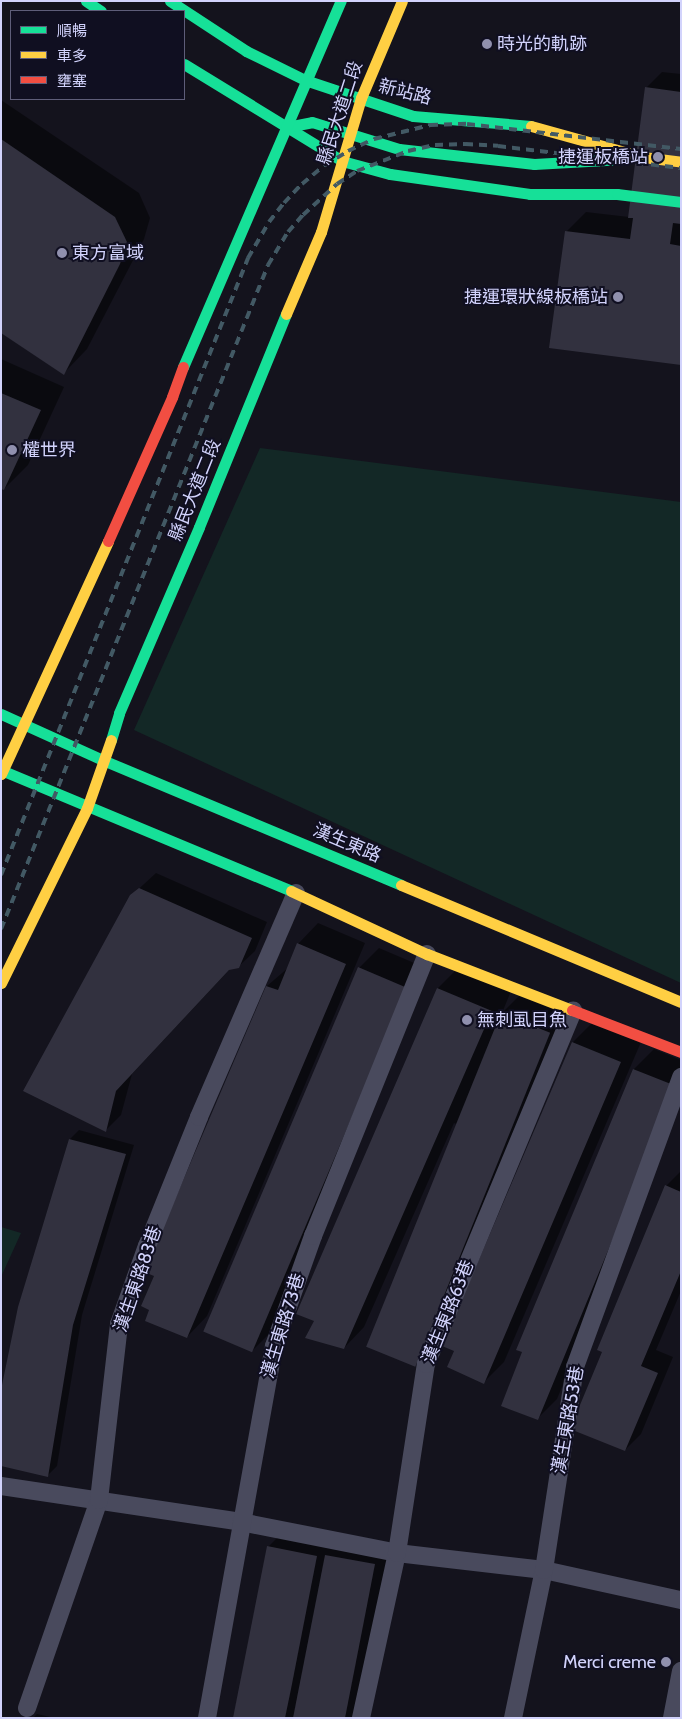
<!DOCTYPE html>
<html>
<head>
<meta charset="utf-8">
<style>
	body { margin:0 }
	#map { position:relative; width:682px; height:1719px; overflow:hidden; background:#14131d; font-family:Cabin,"Noto Sans TC",sans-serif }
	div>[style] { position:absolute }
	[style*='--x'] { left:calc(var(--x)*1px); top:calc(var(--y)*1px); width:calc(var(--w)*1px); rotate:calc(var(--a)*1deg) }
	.green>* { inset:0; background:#132826 }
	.shadow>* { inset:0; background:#0007 }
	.building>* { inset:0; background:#32313f; transform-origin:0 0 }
	.lane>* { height:18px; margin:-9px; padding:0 9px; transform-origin:9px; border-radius:9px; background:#494a5d }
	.fast>* { height:11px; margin:-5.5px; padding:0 5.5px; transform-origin:5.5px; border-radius:5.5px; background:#16e098 }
	.slow>* { height:11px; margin:-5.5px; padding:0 5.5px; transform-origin:5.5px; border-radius:5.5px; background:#ffcf43 }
	.jam>* { height:11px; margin:-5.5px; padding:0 5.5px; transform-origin:5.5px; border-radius:5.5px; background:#f24e42 }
	.rail>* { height:4px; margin-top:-2px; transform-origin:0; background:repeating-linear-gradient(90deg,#425964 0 8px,transparent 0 14px) }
	.dots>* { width:14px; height:14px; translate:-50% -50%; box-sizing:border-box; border:2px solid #100f21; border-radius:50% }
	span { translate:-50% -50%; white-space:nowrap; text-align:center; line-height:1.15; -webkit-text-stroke:4px #100f21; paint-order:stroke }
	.poi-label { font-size:18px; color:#d2d3fc }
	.left { translate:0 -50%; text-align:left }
	.right { translate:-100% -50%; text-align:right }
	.street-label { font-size:18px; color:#d2d3fc }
	.frame { position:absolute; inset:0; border:2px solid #d2d3fc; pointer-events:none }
	.legend { position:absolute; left:10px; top:10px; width:175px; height:90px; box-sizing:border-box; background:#100f21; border:1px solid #5e5d79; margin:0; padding:6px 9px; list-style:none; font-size:15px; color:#d2d3fc }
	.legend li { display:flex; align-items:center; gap:10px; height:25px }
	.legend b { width:25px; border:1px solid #5e5d79 }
</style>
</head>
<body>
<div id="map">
	<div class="green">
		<i style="clip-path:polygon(260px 448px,681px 502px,681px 983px,134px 730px)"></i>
		<i style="clip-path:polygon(1px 1227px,21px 1233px,1px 1277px)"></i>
	</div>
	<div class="shadow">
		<i style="clip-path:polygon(662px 72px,681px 74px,681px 364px,566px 232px,586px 212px,629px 217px,646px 88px)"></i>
		<i style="clip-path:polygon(1px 100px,139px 193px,150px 218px,144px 239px,87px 349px,64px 373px,1px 331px)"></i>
		<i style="clip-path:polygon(1px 359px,64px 387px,28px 465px,4px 489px,1px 487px)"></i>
		<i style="clip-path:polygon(156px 873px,267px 922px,255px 951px,238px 967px,230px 969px,132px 1074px,121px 1115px,105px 1131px,131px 896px)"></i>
		<i style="clip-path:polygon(318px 923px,365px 943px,207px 1316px,187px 1337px,267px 986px,289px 967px,298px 944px)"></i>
		<i style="clip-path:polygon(379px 948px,426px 968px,272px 1331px,252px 1351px,359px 968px)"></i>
		<i style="clip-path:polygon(458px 968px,511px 991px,502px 1013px,522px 993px,569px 1013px,433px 1332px,413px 1352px,456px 1124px,454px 1123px,364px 1327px,344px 1348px,316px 1320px,297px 1313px,438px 988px)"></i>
		<i style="clip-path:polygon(593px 1022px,641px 1042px,504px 1362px,484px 1382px,573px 1042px)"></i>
		<i style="clip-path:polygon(654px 1049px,681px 1060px,681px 1101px,557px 1399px,537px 1419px,634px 1069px)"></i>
		<i style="clip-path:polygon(79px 1130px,134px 1145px,82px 1315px,57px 1466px,48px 1475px,20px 1307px,70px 1139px)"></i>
		<i style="clip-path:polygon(681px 1171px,681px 1291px,656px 1350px,673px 1357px,641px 1434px,625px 1450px,604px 1351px,666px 1186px)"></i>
		<i style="clip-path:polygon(288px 1527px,394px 1545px,361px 1718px,234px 1718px,268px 1547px)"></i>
		<i style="clip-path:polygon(37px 1714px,55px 1718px,33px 1718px)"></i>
	</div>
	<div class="building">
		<i style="clip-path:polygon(645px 87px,681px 92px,681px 224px,673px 223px,670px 244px,681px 246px,681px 365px,549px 348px,565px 231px,630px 239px,633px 218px,628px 218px)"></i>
		<i style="clip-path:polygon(1px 139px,115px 217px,127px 242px,120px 264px,64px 375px,1px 333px)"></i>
		<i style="clip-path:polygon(1px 393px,41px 410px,4px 490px,1px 489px)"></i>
		<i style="clip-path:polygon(139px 888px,252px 938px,239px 968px,229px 970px,116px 1091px,106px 1132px,23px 1091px,130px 895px)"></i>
		<i style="clip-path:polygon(297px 943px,346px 964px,187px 1338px,145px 1321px,149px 1310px,141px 1306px,154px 1276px,144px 1272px,266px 986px,278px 990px)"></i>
		<i style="left:358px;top:967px;width:53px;height:396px;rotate:23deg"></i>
		<i style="clip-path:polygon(437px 988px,492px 1011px,344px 1349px,305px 1338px,314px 1321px,296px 1314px)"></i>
		<i style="left:501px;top:1013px;width:53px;height:360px;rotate:22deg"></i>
		<i style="clip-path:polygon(572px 1042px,621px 1062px,484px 1384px,447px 1367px,454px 1351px,442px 1346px)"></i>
		<i style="clip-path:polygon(633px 1069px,676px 1086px,538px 1420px,501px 1406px,522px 1352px,516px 1350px)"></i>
		<i style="clip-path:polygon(69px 1139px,126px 1154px,73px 1325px,48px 1477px,1px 1466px,1px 1390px,18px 1307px)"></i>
		<i style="clip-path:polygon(665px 1185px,681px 1192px,681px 1271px,641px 1366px,658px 1373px,625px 1451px,570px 1429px,602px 1352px,597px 1350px)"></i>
		<i style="clip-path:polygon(267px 1546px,317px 1556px,291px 1689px,285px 1718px,233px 1718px)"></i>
		<i style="clip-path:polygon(325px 1555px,375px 1564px,362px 1631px,345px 1718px,293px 1718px)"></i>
	</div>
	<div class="lane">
		<i style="--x:1;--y:1486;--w:243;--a:8.5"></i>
		<i style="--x:241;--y:1522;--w:159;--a:11.2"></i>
		<i style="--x:397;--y:1553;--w:148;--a:6.6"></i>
		<i style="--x:544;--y:1570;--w:140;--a:12.4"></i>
		<i style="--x:27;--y:1708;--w:220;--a:-70.9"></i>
		<i style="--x:99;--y:1500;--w:177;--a:-83.5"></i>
		<i style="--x:119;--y:1324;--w:83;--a:-70.3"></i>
		<i style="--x:147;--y:1246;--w:139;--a:-68"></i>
		<i style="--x:199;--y:1117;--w:244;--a:-66.6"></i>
		<i style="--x:207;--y:1718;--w:378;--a:-79.8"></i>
		<i style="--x:274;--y:1346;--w:117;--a:-70.5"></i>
		<i style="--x:313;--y:1236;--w:304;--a:-68"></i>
		<i style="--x:361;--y:1718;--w:169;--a:-77.7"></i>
		<i style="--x:397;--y:1553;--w:191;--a:-81.3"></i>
		<i style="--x:426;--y:1364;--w:383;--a:-67.4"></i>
		<i style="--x:513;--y:1718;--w:151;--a:-78.2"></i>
		<i style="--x:544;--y:1570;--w:205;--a:-81.3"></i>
		<i style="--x:575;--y:1367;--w:309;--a:-69.9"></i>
		<i style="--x:672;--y:1718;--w:48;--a:-79.2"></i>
	</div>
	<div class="fast">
		<i style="--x:86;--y:1;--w:18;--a:34"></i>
		<i style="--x:170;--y:1;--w:91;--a:33.3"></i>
		<i style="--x:246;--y:51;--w:66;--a:26.2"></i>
		<i style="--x:305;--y:80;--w:114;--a:18.4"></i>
		<i style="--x:413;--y:116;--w:118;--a:4.8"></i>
		<i style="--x:184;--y:64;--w:185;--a:31.5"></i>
		<i style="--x:342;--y:161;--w:50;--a:15.2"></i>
		<i style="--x:390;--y:174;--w:141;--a:8.1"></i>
		<i style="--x:530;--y:194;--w:87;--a:0"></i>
		<i style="--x:617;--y:194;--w:64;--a:7.1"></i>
		<i style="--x:287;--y:127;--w:25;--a:-11"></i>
		<i style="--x:312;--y:122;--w:91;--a:17.2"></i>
		<i style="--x:399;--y:149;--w:136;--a:6.3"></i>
		<i style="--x:534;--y:164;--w:90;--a:-3.2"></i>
		<i style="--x:183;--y:367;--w:399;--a:-66.7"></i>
		<i style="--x:1;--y:714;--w:114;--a:24.3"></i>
		<i style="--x:105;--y:761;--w:321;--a:22.7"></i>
		<i style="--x:111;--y:740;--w:28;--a:-73"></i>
		<i style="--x:119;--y:713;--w:202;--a:-66.7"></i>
		<i style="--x:199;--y:527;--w:230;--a:-67.8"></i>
		<i style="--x:1;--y:770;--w:314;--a:22.6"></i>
	</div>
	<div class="slow">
		<i style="--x:531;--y:126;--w:116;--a:15.5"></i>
		<i style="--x:643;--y:157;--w:38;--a:7"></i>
		<i style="--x:286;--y:314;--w:89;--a:-66.9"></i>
		<i style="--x:321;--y:232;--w:140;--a:-73.4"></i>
		<i style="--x:361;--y:98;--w:105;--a:-67.1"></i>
		<i style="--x:1;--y:774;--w:256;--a:-65.3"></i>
		<i style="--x:401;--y:885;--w:303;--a:22.7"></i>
		<i style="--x:291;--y:891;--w:150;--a:24.9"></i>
		<i style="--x:427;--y:954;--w:155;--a:21.1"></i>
		<i style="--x:1;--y:983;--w:195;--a:-63.8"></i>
		<i style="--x:87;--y:808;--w:72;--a:-70.6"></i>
	</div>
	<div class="jam">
		<i style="--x:108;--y:541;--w:158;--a:-66"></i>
		<i style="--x:172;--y:397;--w:32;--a:-70"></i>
		<i style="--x:572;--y:1010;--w:117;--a:21.1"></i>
	</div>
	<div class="rail">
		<i style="--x:1;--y:875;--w:665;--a:-68.18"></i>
		<i style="--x:248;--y:258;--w:42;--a:-59.7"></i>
		<i style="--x:269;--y:222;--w:24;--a:-52"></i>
		<i style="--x:284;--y:203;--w:26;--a:-47"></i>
		<i style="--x:302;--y:184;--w:30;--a:-40"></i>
		<i style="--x:325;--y:165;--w:27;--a:-31"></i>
		<i style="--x:348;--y:151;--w:29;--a:-25"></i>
		<i style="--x:374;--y:139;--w:58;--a:-14"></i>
		<i style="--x:430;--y:125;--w:37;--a:-2"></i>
		<i style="--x:467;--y:124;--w:215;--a:6.7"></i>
		<i style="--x:1;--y:929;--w:716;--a:-68.09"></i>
		<i style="--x:268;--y:265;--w:39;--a:-59"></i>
		<i style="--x:288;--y:232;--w:23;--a:-49"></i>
		<i style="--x:303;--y:215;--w:46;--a:-42.4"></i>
		<i style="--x:337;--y:184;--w:24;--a:-33"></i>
		<i style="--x:357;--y:171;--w:55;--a:-21.4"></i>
		<i style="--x:408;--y:151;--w:28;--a:-13"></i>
		<i style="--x:435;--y:145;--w:30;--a:-2"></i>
		<i style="--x:465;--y:144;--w:33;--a:3"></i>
		<i style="--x:498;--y:146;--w:184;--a:6.9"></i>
	</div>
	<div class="dots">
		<i style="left:487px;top:44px;background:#9090ae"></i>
		<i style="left:658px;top:157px;background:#9090ae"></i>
		<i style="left:62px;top:253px;background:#9090ae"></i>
		<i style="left:618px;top:297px;background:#9090ae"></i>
		<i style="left:12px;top:450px;background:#9090ae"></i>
		<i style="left:467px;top:1020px;background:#9090ae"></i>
		<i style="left:666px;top:1662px;background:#9090ae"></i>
	</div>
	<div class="poi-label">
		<span class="left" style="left:497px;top:44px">時光的軌跡</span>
		<span class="right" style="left:648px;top:157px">捷運板橋站</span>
		<span class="left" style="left:72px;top:253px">東方富域</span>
		<span class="right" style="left:608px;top:297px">捷運環狀線板橋站</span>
		<span class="left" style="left:22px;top:450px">權世界</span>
		<span class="left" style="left:477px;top:1020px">無刺虱目魚</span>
		<span class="right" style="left:656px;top:1662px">Merci creme</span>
	</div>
	<div class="street-label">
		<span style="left:405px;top:92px;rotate:14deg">新站路</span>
		<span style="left:340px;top:113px;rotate:-72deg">縣民大道二段</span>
		<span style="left:195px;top:490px;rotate:-68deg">縣民大道二段</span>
		<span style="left:347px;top:843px;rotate:23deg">漢生東路</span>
		<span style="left:138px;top:1279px;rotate:-71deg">漢生東路83巷</span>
		<span style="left:448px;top:1312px;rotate:-68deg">漢生東路63巷</span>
		<span style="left:283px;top:1326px;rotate:-73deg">漢生東路73巷</span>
		<span style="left:568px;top:1420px;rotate:-80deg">漢生東路53巷</span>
	</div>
	<div class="frame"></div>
	<ul class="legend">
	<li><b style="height:6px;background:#16e098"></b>順暢</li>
	<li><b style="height:6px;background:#ffcf43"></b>車多</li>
	<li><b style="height:6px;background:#f24e42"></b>壅塞</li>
	</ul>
</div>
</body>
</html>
